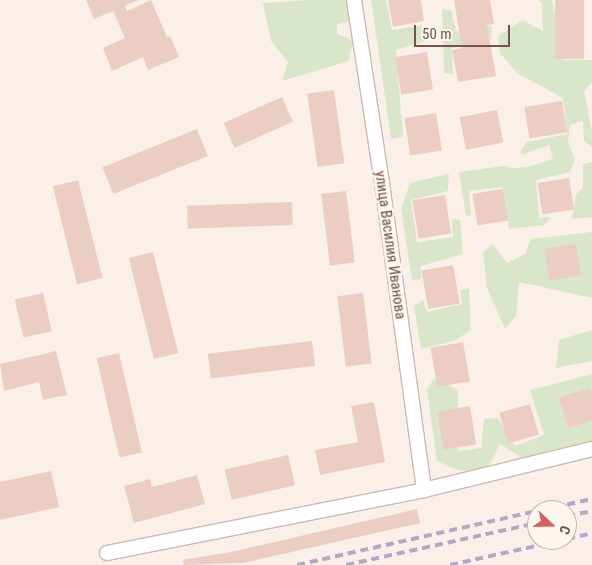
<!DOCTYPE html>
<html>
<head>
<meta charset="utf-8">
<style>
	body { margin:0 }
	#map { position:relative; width:592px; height:565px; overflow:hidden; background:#faf0e9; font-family:"Roboto Condensed",sans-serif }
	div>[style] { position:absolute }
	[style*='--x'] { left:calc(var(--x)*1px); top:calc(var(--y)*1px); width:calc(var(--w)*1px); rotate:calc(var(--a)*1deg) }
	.green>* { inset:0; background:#dae6c9 }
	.building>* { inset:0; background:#eccdc4; transform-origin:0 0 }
	.roads { filter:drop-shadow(1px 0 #cdb9b3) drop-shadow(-1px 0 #cdb9b3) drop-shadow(0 1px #cdb9b3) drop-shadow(0 -1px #cdb9b3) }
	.street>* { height:14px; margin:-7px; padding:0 7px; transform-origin:7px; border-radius:7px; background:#fff }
	.rail>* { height:4px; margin-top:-2px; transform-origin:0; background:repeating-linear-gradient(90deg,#b2a9c2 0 8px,transparent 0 13px) }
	span { translate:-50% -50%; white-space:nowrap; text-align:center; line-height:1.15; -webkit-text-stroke:5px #fdf5ef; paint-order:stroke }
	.street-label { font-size:15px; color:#715550 }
	.north { position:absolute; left:527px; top:500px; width:50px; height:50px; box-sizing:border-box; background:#fdf5ef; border:1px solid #c5b5af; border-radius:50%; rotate:111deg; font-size:14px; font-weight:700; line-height:20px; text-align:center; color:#715550 }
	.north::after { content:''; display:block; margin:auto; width:18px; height:22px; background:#d3625f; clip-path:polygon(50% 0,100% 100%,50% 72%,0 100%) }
	.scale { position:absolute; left:414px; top:25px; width:96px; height:22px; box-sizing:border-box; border:2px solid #715550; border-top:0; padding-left:6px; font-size:15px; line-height:18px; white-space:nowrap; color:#715550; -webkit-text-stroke:4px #fdf5ef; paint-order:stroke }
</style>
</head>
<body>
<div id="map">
	<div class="green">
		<i style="clip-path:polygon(308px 0,351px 0,352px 21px,337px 24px,337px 34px,353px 40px,349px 61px,282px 81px,288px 62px,271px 41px,263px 3px)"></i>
		<i style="clip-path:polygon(371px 0,386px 0,392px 30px,423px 25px,427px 41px,396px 50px,403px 137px,391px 139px)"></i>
		<i style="clip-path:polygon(538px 0,552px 0,563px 60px,592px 60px,592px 83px,584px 91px,592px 132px,592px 147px,584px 141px,583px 121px,570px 125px,568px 142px,575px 159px,570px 172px,536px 180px,539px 218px,551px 217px,544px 225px,509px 229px,503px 187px,469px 191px,471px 215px,466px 216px,459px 172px,504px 166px,512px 168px,528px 167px,553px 159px,549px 145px,522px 155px,521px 150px,527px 142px,567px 134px,563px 98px,517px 73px,500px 53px,498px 36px,523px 20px,543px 31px,542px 3px)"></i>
		<i style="clip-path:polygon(442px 9px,451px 10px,456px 31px,491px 26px,492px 39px,452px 48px,453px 74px,444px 73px)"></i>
		<i style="clip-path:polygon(592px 162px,592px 217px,572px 219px,576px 194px,583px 188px,583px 164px)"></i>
		<i style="clip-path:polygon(449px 174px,448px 191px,411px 200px,417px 242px,453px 237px,452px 219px,460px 220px,463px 254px,421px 266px,421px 279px,412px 280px,401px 209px,410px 183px)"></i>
		<i style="clip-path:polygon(592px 232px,592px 298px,519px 282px,516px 316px,505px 329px,487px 288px,483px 252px,493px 244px,507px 263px,525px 254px,531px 239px)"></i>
		<i style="clip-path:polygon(469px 288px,471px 330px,454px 341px,421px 349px,414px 306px,423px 300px,427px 312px,462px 304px,460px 290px)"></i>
		<i style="clip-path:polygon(592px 330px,592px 361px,556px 368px,559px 340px)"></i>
		<i style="clip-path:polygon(592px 374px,592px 441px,522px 458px,500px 444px,488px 468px,460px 471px,437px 461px,427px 390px,434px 378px,458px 390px,458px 451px,481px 448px,484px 419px,498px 418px,515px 446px,544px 435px,530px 390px)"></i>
	</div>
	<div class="building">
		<i style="clip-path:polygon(86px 0,138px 0,125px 6px,127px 11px,151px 0,167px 37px,170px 36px,179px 57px,148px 70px,143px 57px,112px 71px,103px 48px,125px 38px,113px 11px,94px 19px)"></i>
		<i style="clip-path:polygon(388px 0,421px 0,424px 21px,393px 27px)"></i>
		<i style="clip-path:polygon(454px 0,490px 0,494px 24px,487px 25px,496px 76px,458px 82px,452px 50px,462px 48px)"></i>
		<i style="left:555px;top:0;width:29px;height:59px"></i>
		<i style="left:427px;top:52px;width:38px;height:32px;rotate:81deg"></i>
		<i style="left:334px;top:90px;width:74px;height:27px;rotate:82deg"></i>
		<i style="left:282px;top:97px;width:27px;height:64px;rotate:66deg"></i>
		<i style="left:562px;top:101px;width:32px;height:38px;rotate:81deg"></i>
		<i style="left:497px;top:110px;width:33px;height:38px;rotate:79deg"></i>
		<i style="left:436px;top:113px;width:38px;height:32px;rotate:81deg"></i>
		<i style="left:197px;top:129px;width:29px;height:102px;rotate:68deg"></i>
		<i style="left:569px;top:178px;width:32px;height:32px;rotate:81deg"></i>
		<i style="left:78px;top:180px;width:101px;height:26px;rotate:76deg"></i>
		<i style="left:503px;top:189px;width:32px;height:31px;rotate:81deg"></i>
		<i style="left:346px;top:191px;width:72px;height:25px;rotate:83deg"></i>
		<i style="left:445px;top:195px;width:39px;height:33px;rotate:81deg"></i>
		<i style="left:292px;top:202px;width:23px;height:105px;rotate:88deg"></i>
		<i style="left:576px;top:244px;width:32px;height:32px;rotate:81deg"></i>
		<i style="left:153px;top:252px;width:104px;height:25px;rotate:76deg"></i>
		<i style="left:453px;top:265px;width:39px;height:32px;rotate:80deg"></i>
		<i style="left:43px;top:293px;width:39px;height:29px;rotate:77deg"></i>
		<i style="left:363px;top:293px;width:71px;height:26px;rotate:83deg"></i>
		<i style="left:312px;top:341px;width:25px;height:105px;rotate:83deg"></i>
		<i style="left:463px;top:342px;width:40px;height:33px;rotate:80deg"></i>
		<i style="clip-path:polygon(56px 351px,67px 395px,43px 400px,39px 382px,4px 391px,0 364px)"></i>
		<i style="left:119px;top:353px;width:102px;height:23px;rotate:77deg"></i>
		<i style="clip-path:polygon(590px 388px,592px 396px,592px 421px,568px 428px,559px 397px)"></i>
		<i style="clip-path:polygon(374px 402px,385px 462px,320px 475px,315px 450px,358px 442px,351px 406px)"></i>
		<i style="left:530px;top:404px;width:32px;height:32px;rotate:74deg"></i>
		<i style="left:470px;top:406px;width:39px;height:33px;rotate:81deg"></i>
		<i style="left:288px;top:455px;width:31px;height:65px;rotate:77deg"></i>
		<i style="clip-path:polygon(51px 471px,59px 507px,0 520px,0 482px)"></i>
		<i style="clip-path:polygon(197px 475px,205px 504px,134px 523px,124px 486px,150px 479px,152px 487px)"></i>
		<i style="clip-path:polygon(417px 509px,420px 523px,243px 563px,184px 565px,183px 560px,231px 552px)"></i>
	</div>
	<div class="roads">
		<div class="street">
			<i style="--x:354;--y:0;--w:185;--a:81.3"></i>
			<i style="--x:382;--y:183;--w:310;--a:82.2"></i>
			<i style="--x:107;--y:553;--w:323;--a:-11.2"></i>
			<i style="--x:424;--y:490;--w:173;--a:-13.7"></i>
		</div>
	</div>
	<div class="rail">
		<i style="--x:542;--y:510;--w:51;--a:-12.4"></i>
		<i style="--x:567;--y:516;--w:25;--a:-11"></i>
		<i style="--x:567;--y:539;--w:26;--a:-13"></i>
		<i style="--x:297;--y:565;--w:246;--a:-12.7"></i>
		<i style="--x:346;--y:565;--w:196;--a:-12.4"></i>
		<i style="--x:450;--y:565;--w:116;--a:-12.5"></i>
	</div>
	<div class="street-label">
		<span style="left:390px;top:245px;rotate:82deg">улица Василия Иванова</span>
	</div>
	<div class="north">С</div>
	<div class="scale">50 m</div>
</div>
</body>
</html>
